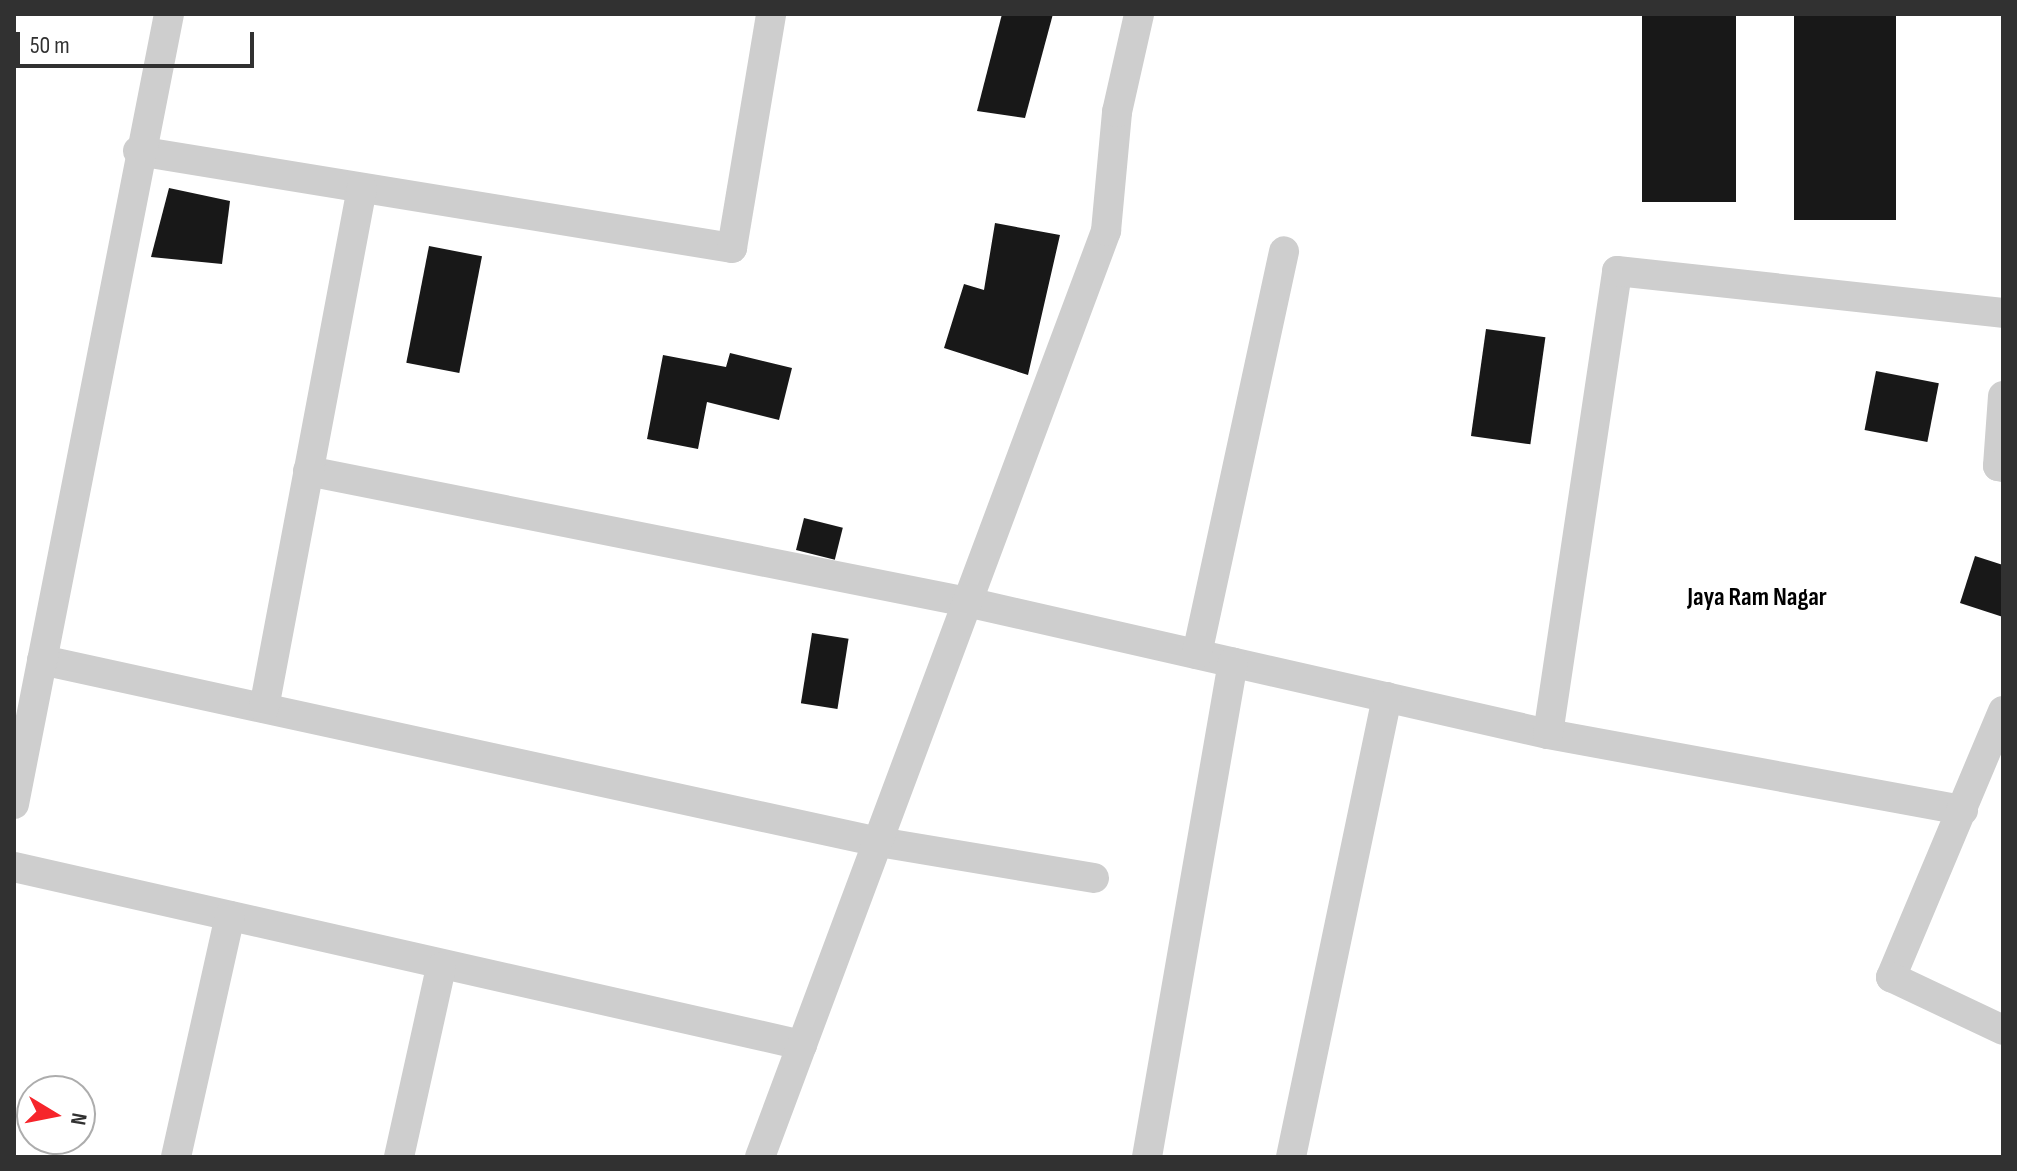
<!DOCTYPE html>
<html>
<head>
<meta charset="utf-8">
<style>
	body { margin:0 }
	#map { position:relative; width:2017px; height:1171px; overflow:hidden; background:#fff; font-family:"Sofia Sans Condensed",sans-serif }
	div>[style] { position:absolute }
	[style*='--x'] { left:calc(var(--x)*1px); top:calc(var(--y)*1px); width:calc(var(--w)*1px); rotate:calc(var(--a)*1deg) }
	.building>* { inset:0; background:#181818; transform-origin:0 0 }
	.minor>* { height:30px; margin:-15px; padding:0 15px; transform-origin:15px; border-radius:15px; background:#cecece }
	span { translate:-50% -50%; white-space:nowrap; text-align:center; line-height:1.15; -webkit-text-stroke:8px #fff; paint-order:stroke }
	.neighbourhood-label { font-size:26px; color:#000; font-weight:700 }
	.frame { position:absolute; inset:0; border:16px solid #313131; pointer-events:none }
	.north { position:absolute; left:16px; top:1075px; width:80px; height:80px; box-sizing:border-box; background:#fff; border:2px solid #adadad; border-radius:50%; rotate:100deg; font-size:22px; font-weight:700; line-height:32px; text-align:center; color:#313131 }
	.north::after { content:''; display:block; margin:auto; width:28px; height:36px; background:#f6252b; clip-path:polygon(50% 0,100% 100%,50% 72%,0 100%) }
	.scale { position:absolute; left:16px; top:32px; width:238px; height:36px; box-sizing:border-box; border:4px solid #313131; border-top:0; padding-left:10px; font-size:24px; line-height:28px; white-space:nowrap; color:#313131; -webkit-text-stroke:6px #fff; paint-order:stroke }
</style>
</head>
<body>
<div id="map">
	<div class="building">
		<i style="clip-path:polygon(1002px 14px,1053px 14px,1025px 118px,977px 111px)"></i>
		<i style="left:1642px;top:14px;width:94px;height:188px"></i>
		<i style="left:1794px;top:14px;width:102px;height:206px"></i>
		<i style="clip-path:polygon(169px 188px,230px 201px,222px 264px,151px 257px)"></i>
		<i style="clip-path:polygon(995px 223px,1060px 235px,1028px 375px,944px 348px,964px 284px,984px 290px)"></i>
		<i style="left:429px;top:246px;width:54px;height:119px;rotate:11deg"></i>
		<i style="left:1486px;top:329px;width:60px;height:108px;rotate:8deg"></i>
		<i style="clip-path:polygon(730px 353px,792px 368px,779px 420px,707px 402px,698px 449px,647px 439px,663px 355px,726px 367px)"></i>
		<i style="left:1876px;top:371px;width:64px;height:60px;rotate:11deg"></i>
		<i style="left:804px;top:518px;width:40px;height:33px;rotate:14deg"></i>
		<i style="clip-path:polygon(1975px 556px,2003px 565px,2003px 617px,1960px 603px)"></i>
		<i style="left:812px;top:633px;width:37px;height:71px;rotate:9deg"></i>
	</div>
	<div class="minor">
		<i style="--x:138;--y:151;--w:602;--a:9.27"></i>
		<i style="--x:732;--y:248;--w:237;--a:-80.5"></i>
		<i style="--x:2003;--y:396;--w:70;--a:94.1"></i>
		<i style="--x:1998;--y:466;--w:5;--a:11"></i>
		<i style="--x:308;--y:471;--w:672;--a:11.24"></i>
		<i style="--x:967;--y:602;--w:596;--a:12.8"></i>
		<i style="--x:1548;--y:734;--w:422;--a:10.4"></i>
		<i style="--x:1197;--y:654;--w:412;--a:-77.8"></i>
		<i style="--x:42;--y:660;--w:857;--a:12.27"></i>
		<i style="--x:879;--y:842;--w:218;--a:9.5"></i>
		<i style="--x:264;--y:708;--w:529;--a:-79.33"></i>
		<i style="--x:2003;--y:711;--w:289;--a:112.8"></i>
		<i style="--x:1891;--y:977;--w:124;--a:25.3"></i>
		<i style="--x:1548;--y:734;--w:468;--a:-81.5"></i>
		<i style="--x:1617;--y:271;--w:388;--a:6.2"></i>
		<i style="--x:14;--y:804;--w:805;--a:-78.9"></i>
		<i style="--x:14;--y:867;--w:808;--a:12.73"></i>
		<i style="--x:176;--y:1157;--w:247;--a:-77.4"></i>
		<i style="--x:399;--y:1157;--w:194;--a:-77.5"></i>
		<i style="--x:760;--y:1157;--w:989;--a:-69.51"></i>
		<i style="--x:1106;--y:231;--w:120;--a:-84.7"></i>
		<i style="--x:1117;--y:112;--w:100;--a:-77.3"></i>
		<i style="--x:1147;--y:1157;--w:502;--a:-80.14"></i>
		<i style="--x:1291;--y:1157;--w:470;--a:-78.2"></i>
	</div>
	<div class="neighbourhood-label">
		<span style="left:1757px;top:598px">Jaya Ram Nagar</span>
	</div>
	<div class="frame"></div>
	<div class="north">N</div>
	<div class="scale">50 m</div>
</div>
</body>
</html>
